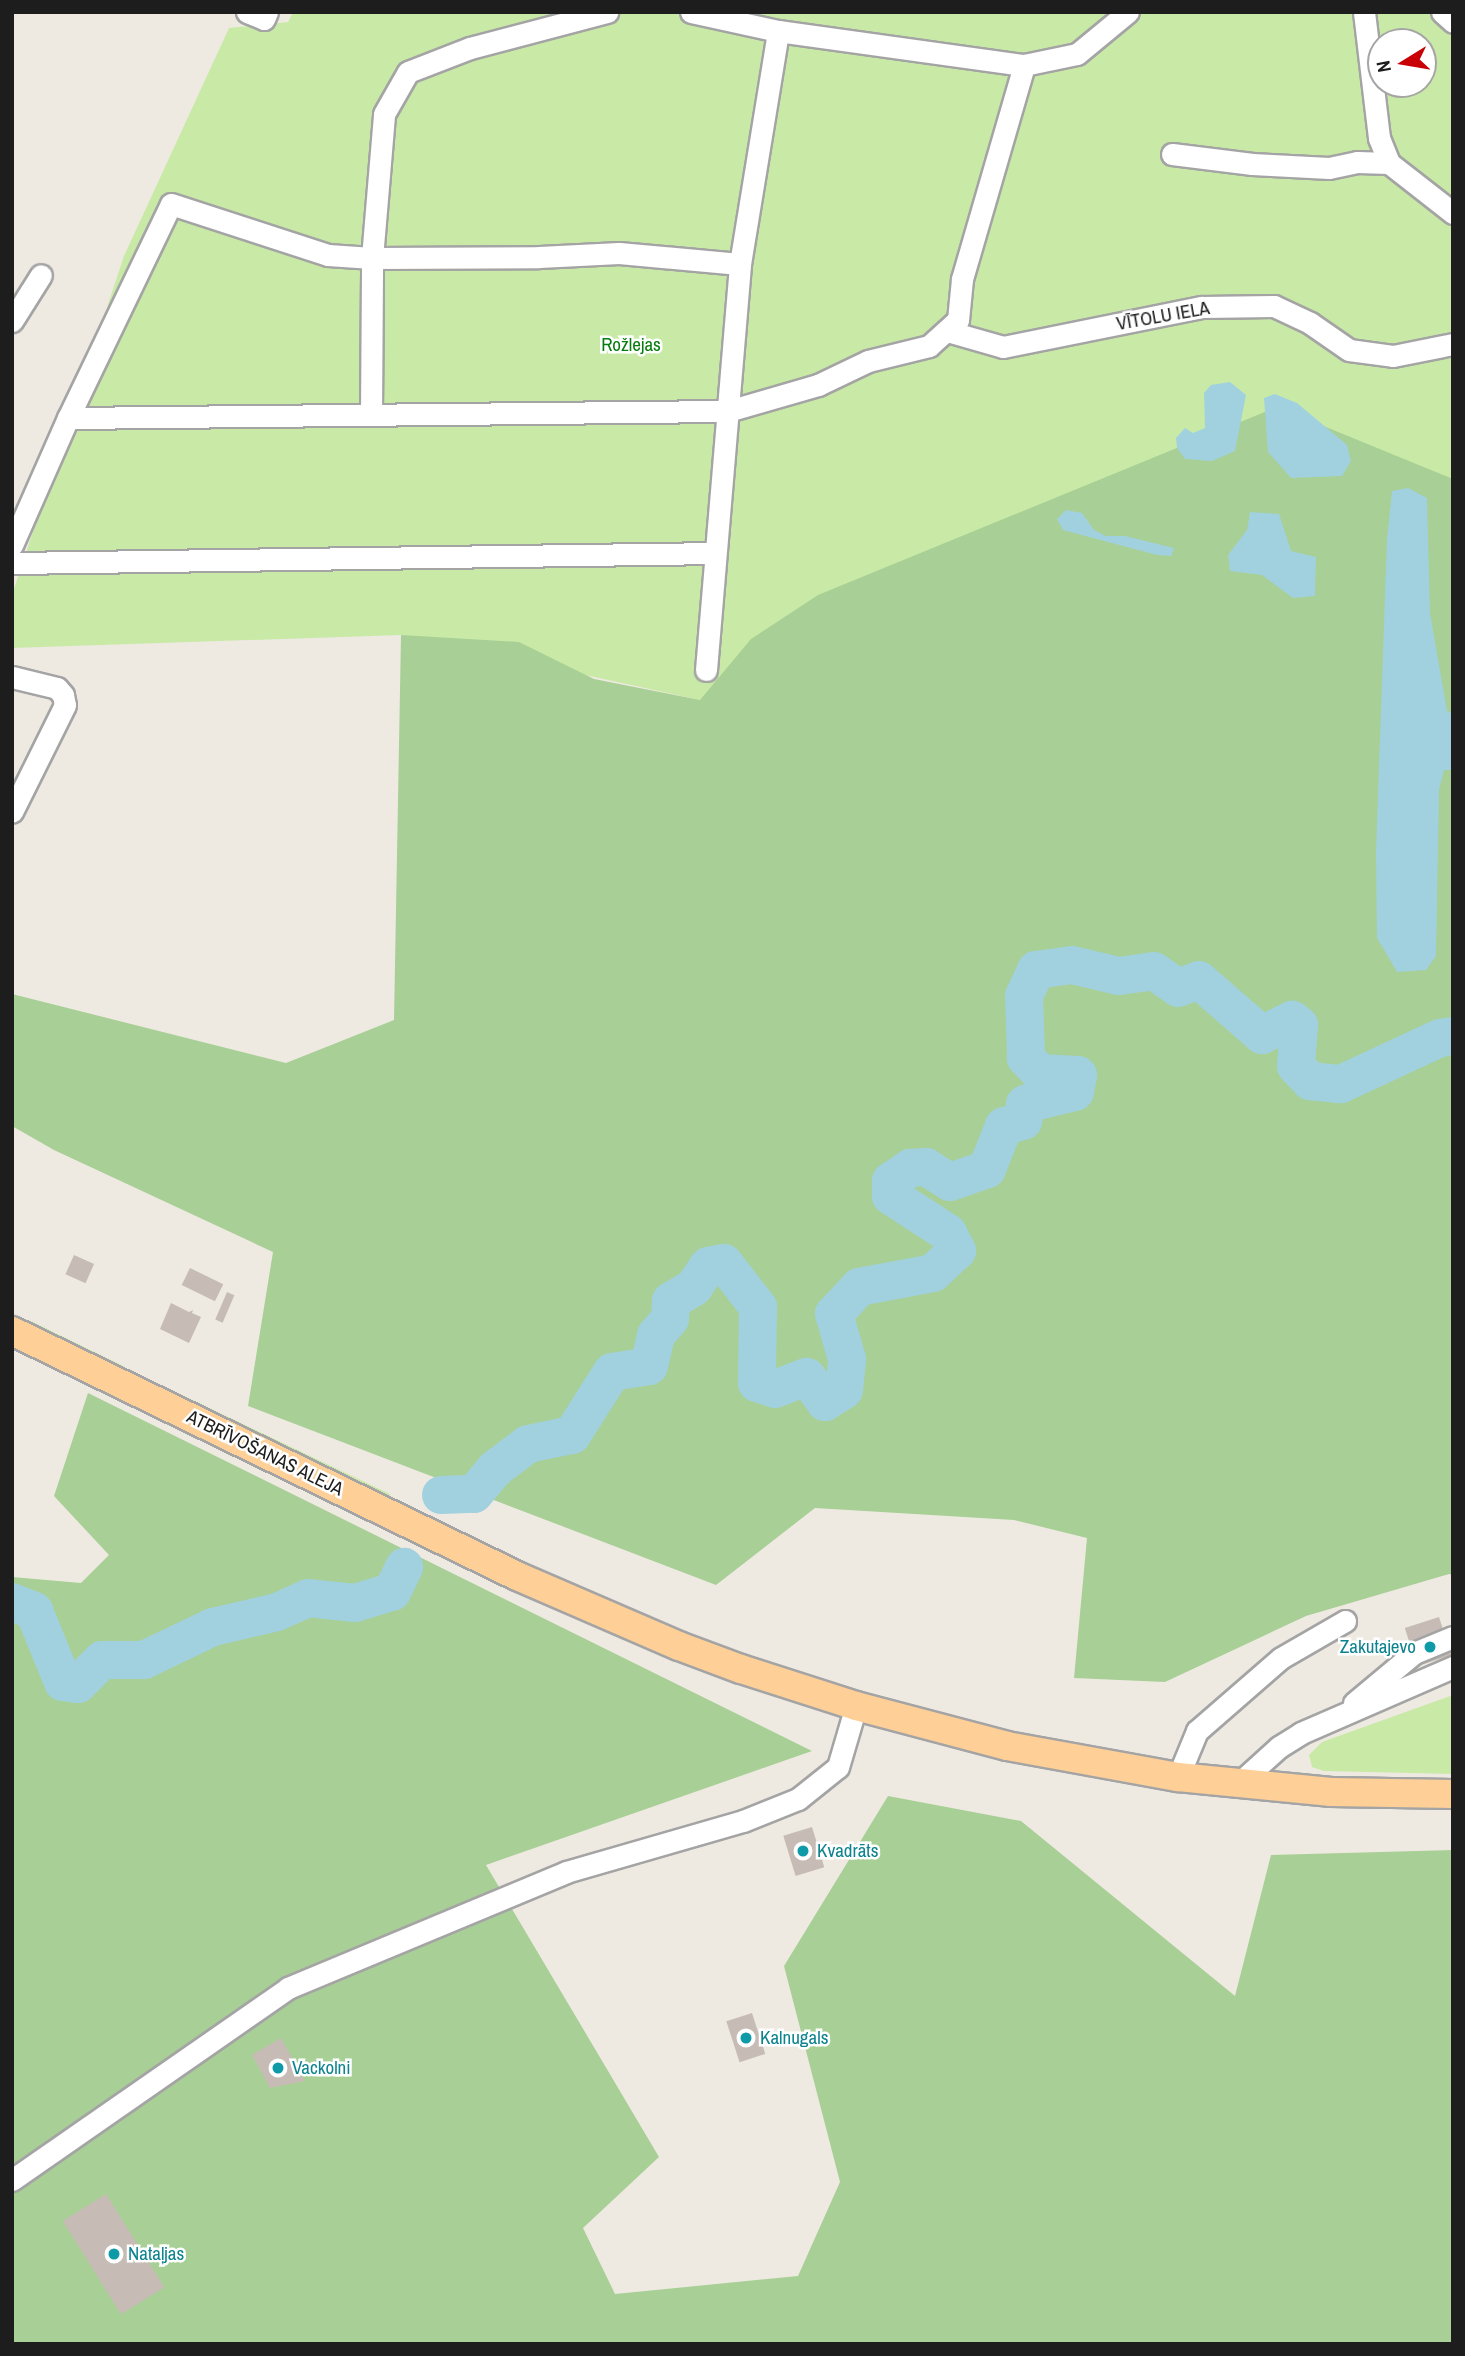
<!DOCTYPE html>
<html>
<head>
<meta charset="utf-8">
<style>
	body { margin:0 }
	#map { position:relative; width:1465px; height:2356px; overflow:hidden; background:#eeeae2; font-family:"Archivo Narrow",sans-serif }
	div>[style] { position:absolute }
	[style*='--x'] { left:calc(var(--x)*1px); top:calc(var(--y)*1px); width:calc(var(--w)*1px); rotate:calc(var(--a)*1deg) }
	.grass>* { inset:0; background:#c9eaa6; transform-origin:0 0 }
	.forest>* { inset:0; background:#a8cf95 }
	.water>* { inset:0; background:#a1d1de }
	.river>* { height:38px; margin:-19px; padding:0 19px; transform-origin:19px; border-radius:19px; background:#a1d1de }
	.building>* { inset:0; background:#c6bcb5; transform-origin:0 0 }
	.roads { filter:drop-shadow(2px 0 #a4a4a4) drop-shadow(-2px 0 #a4a4a4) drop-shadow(0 2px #a4a4a4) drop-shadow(0 -2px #a4a4a4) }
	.minor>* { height:21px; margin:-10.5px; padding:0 10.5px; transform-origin:10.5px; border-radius:10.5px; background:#fff }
	.major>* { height:28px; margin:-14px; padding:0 14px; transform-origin:14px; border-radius:14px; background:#fecf97 }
	.dots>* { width:19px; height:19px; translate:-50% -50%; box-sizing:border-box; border:4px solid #fff; border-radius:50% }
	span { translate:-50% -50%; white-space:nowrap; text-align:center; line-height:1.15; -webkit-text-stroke:5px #fff; paint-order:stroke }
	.street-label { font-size:19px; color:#1d1d1d }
	.park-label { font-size:19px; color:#087d0f }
	.culture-label { font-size:19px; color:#0d838f }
	.right { translate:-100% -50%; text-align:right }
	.left { translate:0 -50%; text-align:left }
	.frame { position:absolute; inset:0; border:14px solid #1d1d1d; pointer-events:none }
	.north { position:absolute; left:1367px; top:28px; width:70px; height:70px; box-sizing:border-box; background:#fff; border:2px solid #a5a5a5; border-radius:50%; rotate:259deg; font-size:19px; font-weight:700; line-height:28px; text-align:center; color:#1d1d1d }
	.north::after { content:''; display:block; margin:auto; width:24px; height:32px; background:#c90005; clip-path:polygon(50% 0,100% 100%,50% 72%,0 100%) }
</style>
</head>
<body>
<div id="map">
	<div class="grass">
		<i style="clip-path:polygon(evenodd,293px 12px,1453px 12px,1453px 663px,700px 700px,401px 635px,12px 648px,12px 595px,124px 256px,229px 28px,288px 22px,293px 12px,1381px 42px,1423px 42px,1423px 84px,1381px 84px,1381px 42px)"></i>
		<i style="left:33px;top:1322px;width:102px;height:5px;rotate:26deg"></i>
		<i style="clip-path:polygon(142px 1376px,390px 1494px,390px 1501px,148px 1382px)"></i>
		<i style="clip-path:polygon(1453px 1695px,1453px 1774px,1324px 1771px,1312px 1767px,1309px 1755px,1322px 1742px)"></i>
	</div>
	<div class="forest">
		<i style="clip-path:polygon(1277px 407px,1453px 479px,1453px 1575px,1449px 1574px,1306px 1616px,1165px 1682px,1074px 1678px,1087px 1538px,1014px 1520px,815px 1508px,716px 1585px,248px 1406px,273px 1252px,54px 1150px,12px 1126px,12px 994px,286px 1063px,394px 1020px,401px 635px,519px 642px,594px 679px,700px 700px,751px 639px,818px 595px)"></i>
		<i style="clip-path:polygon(88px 1393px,812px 1751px,486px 1865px,659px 2157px,583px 2228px,615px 2294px,798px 2276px,840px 2182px,784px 1966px,888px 1796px,1021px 1821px,1235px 1996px,1271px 1855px,1453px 1850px,1453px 2344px,12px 2344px,12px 1577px,81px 1583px,109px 1555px,54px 1496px)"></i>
	</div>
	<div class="water">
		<i style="clip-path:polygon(1230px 382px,1246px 395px,1235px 451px,1212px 461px,1185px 459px,1177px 448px,1176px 438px,1185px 428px,1193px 433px,1205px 428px,1204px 393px,1211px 385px)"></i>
		<i style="clip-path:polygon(1275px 394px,1297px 403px,1347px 445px,1351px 461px,1342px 476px,1291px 478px,1268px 452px,1264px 398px)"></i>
		<i style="clip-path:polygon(1408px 488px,1427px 498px,1430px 613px,1447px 711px,1453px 714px,1453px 770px,1444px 770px,1439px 790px,1436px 956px,1426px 970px,1397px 972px,1377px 938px,1376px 852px,1387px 539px,1392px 491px)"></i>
		<i style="clip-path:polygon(1066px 510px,1082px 513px,1094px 530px,1106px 536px,1125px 536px,1174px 548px,1171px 556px,1157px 555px,1063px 530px,1057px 519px)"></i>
		<i style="clip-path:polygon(1250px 512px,1279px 514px,1291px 551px,1316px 557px,1315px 596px,1293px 598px,1262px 575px,1230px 571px,1228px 555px,1247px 530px)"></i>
	</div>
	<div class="river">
		<i style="--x:441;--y:1495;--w:33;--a:-2"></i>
		<i style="--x:474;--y:1494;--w:33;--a:-50"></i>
		<i style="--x:495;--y:1469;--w:41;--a:-37.1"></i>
		<i style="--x:528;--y:1444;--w:45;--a:-11.6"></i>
		<i style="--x:572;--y:1435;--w:75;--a:-57.6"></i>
		<i style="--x:612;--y:1372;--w:37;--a:-9"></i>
		<i style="--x:649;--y:1366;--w:32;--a:-77"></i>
		<i style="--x:656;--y:1335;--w:21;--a:-49"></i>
		<i style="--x:670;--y:1319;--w:18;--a:-87"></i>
		<i style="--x:671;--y:1301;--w:27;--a:-31"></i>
		<i style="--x:694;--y:1287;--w:25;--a:-56"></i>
		<i style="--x:708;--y:1266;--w:16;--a:-11"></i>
		<i style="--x:724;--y:1263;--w:56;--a:52.3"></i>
		<i style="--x:758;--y:1307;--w:76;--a:90.8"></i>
		<i style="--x:757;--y:1383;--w:19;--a:18"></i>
		<i style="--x:775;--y:1389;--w:34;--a:-21"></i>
		<i style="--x:807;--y:1377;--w:31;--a:54"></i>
		<i style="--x:825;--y:1402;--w:22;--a:-32"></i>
		<i style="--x:844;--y:1390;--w:31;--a:-84"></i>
		<i style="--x:847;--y:1359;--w:47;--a:-106.1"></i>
		<i style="--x:834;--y:1314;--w:37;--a:-47"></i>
		<i style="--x:859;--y:1287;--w:75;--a:-10.7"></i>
		<i style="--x:933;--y:1273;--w:33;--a:-43"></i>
		<i style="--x:957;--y:1251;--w:20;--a:-117"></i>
		<i style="--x:948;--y:1233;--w:68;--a:-147"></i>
		<i style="--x:891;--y:1196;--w:15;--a:-90"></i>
		<i style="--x:891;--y:1181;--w:23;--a:-34"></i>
		<i style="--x:910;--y:1168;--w:16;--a:-4"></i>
		<i style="--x:926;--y:1167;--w:28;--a:32"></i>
		<i style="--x:950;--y:1182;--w:39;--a:-19"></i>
		<i style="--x:987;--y:1169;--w:46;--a:-68.4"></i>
		<i style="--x:1004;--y:1126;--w:20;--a:-15"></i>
		<i style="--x:1023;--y:1121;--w:17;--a:-83"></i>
		<i style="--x:1025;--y:1104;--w:51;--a:-13.5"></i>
		<i style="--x:1075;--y:1092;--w:17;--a:-80"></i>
		<i style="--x:1078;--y:1075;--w:38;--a:-177"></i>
		<i style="--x:1040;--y:1073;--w:21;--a:-133"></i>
		<i style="--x:1026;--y:1058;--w:62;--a:-91.8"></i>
		<i style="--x:1024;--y:996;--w:29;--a:-65"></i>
		<i style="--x:1036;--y:970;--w:36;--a:-8"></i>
		<i style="--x:1072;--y:965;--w:48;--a:13.2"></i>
		<i style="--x:1119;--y:976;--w:35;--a:-8"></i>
		<i style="--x:1154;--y:971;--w:29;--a:35"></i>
		<i style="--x:1178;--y:988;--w:22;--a:-21"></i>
		<i style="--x:1199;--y:980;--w:84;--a:41.1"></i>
		<i style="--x:1262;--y:1035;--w:34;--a:-27"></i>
		<i style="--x:1292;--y:1020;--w:9;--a:36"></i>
		<i style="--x:1299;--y:1025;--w:41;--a:94.2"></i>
		<i style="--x:1296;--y:1066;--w:21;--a:47"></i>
		<i style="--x:1310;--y:1081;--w:31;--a:6"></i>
		<i style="--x:1341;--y:1084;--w:109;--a:-24.9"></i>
		<i style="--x:1440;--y:1038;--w:13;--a:-9"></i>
		<i style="--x:12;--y:1602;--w:24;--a:22"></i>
		<i style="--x:34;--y:1611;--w:77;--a:67.8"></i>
		<i style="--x:63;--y:1682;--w:15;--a:8"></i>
		<i style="--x:78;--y:1684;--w:34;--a:-45"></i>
		<i style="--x:102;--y:1660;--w:42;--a:0"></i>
		<i style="--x:144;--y:1660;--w:76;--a:-25.6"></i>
		<i style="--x:213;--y:1627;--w:66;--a:-13.2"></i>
		<i style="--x:277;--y:1612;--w:34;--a:-24"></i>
		<i style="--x:308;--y:1598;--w:47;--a:6.1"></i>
		<i style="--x:355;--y:1603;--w:39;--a:-17"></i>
		<i style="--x:392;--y:1592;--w:28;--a:-64"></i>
	</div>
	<div class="building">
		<i style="left:74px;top:1255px;width:22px;height:21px;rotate:24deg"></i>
		<i style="left:190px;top:1268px;width:37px;height:19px;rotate:26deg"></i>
		<i style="left:227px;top:1292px;width:8px;height:30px;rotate:23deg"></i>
		<i style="clip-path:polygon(171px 1303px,189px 1312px,193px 1310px,192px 1313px,201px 1317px,189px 1343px,160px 1329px)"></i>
		<i style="left:1439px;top:1617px;width:40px;height:36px;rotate:72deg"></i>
		<i style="left:812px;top:1827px;width:42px;height:30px;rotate:73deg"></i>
		<i style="left:752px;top:2013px;width:43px;height:27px;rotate:72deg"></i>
		<i style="clip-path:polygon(281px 2038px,305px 2081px,270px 2088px,252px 2055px)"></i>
		<i style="left:106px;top:2194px;width:110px;height:51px;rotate:58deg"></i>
	</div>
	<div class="roads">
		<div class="minor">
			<i style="--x:247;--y:12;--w:18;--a:22"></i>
			<i style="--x:264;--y:19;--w:8;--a:-67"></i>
			<i style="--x:691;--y:12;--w:89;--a:12.3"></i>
			<i style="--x:778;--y:31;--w:248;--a:7.9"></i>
			<i style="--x:1024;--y:65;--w:54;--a:-11.7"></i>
			<i style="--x:1077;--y:54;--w:66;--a:-39.5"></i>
			<i style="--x:1364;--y:12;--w:127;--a:83.2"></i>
			<i style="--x:1379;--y:138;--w:27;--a:68"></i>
			<i style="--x:1389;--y:163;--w:81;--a:38"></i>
			<i style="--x:1442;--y:12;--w:15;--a:42"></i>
			<i style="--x:1172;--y:154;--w:81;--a:7.1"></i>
			<i style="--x:1252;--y:164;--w:77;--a:3"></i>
			<i style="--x:1329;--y:168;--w:29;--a:-12"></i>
			<i style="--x:1357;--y:162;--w:32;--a:2"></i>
			<i style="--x:12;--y:321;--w:54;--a:-57.8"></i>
			<i style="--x:947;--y:331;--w:58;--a:15.9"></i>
			<i style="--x:1003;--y:347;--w:203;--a:-11.4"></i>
			<i style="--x:1202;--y:307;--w:72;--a:-0.8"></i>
			<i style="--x:1274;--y:306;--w:40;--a:25"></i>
			<i style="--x:1310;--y:323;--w:47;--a:34.7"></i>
			<i style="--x:1349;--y:350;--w:44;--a:7.8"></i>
			<i style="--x:1393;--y:356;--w:61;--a:-11.3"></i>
			<i style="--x:371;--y:415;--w:157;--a:-89.6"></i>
			<i style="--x:372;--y:258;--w:144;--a:-85.2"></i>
			<i style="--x:384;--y:114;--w:48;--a:-60.3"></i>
			<i style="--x:408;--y:72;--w:66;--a:-21.2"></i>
			<i style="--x:470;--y:48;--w:142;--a:-14.7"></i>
			<i style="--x:68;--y:418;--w:660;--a:-0.61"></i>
			<i style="--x:728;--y:411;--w:94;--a:-16.1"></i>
			<i style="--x:818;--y:385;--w:55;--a:-25.6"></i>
			<i style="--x:868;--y:361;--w:63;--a:-13.8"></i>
			<i style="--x:929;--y:346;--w:39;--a:-42"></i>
			<i style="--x:958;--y:320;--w:41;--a:-84.4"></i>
			<i style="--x:962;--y:279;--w:223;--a:-73.8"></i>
			<i style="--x:12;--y:545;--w:139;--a:-66.2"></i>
			<i style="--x:68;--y:418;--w:237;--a:-64.3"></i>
			<i style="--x:171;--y:204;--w:165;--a:18"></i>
			<i style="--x:328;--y:255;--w:44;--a:3.9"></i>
			<i style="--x:372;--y:258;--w:167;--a:-0.3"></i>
			<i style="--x:539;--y:257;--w:80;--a:-2.9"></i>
			<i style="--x:619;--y:253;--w:121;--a:5.2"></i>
			<i style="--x:12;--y:563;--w:703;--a:-0.81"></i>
			<i style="--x:706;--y:670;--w:407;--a:-85.2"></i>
			<i style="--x:740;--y:264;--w:236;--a:-80.7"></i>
			<i style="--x:12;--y:677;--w:46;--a:13.7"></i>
			<i style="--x:57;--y:688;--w:9;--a:49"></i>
			<i style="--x:63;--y:695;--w:10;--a:79"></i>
			<i style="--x:65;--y:705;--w:119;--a:116.4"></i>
			<i style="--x:1354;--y:1703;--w:78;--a:-39.8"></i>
			<i style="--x:1414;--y:1653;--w:42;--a:-22.3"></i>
			<i style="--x:1178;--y:1777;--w:50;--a:-67.6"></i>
			<i style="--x:1197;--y:1731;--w:111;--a:-41"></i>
			<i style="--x:1281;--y:1658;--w:74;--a:-30"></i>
			<i style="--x:1238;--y:1784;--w:55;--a:-42.1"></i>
			<i style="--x:1279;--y:1747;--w:26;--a:-32"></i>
			<i style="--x:1301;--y:1733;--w:166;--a:-23.5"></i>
			<i style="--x:12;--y:2180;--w:336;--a:-34.8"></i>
			<i style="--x:288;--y:1988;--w:301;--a:-22.6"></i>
			<i style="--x:566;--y:1872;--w:184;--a:-16.1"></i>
			<i style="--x:743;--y:1821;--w:59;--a:-21.8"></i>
			<i style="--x:798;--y:1799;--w:51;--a:-38.7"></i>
			<i style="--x:838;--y:1767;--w:64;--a:-73.6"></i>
		</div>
		<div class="major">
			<i style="--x:12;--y:1331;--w:561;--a:25.88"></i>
			<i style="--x:517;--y:1576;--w:176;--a:23.4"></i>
			<i style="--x:679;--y:1646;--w:66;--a:20.4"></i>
			<i style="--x:741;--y:1669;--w:121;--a:17.8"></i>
			<i style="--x:856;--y:1706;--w:156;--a:14.8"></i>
			<i style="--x:1007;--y:1746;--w:174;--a:10.3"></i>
			<i style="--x:1178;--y:1777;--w:154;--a:5.6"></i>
			<i style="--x:1331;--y:1792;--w:122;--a:0.9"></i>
		</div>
	</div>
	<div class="dots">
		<i style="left:1430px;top:1647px;background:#0f9aa8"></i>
		<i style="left:803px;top:1851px;background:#0f9aa8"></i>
		<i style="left:746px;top:2038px;background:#0f9aa8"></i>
		<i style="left:278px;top:2068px;background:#0f9aa8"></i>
		<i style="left:114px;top:2254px;background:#0f9aa8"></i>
	</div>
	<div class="street-label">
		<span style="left:1163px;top:316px;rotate:-10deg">VĪTOLU IELA</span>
		<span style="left:265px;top:1453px;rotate:26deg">ATBRĪVOŠANAS ALEJA</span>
	</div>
	<div class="park-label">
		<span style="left:631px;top:345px">Rožlejas</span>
	</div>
	<div class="culture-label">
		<span class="right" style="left:1416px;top:1647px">Zakutajevo</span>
		<span class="left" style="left:817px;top:1851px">Kvadrāts</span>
		<span class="left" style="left:760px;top:2038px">Kalnugals</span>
		<span class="left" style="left:292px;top:2068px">Vackolni</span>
		<span class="left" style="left:128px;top:2254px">Nataļjas</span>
	</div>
	<div class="frame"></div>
	<div class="north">N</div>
</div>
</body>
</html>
